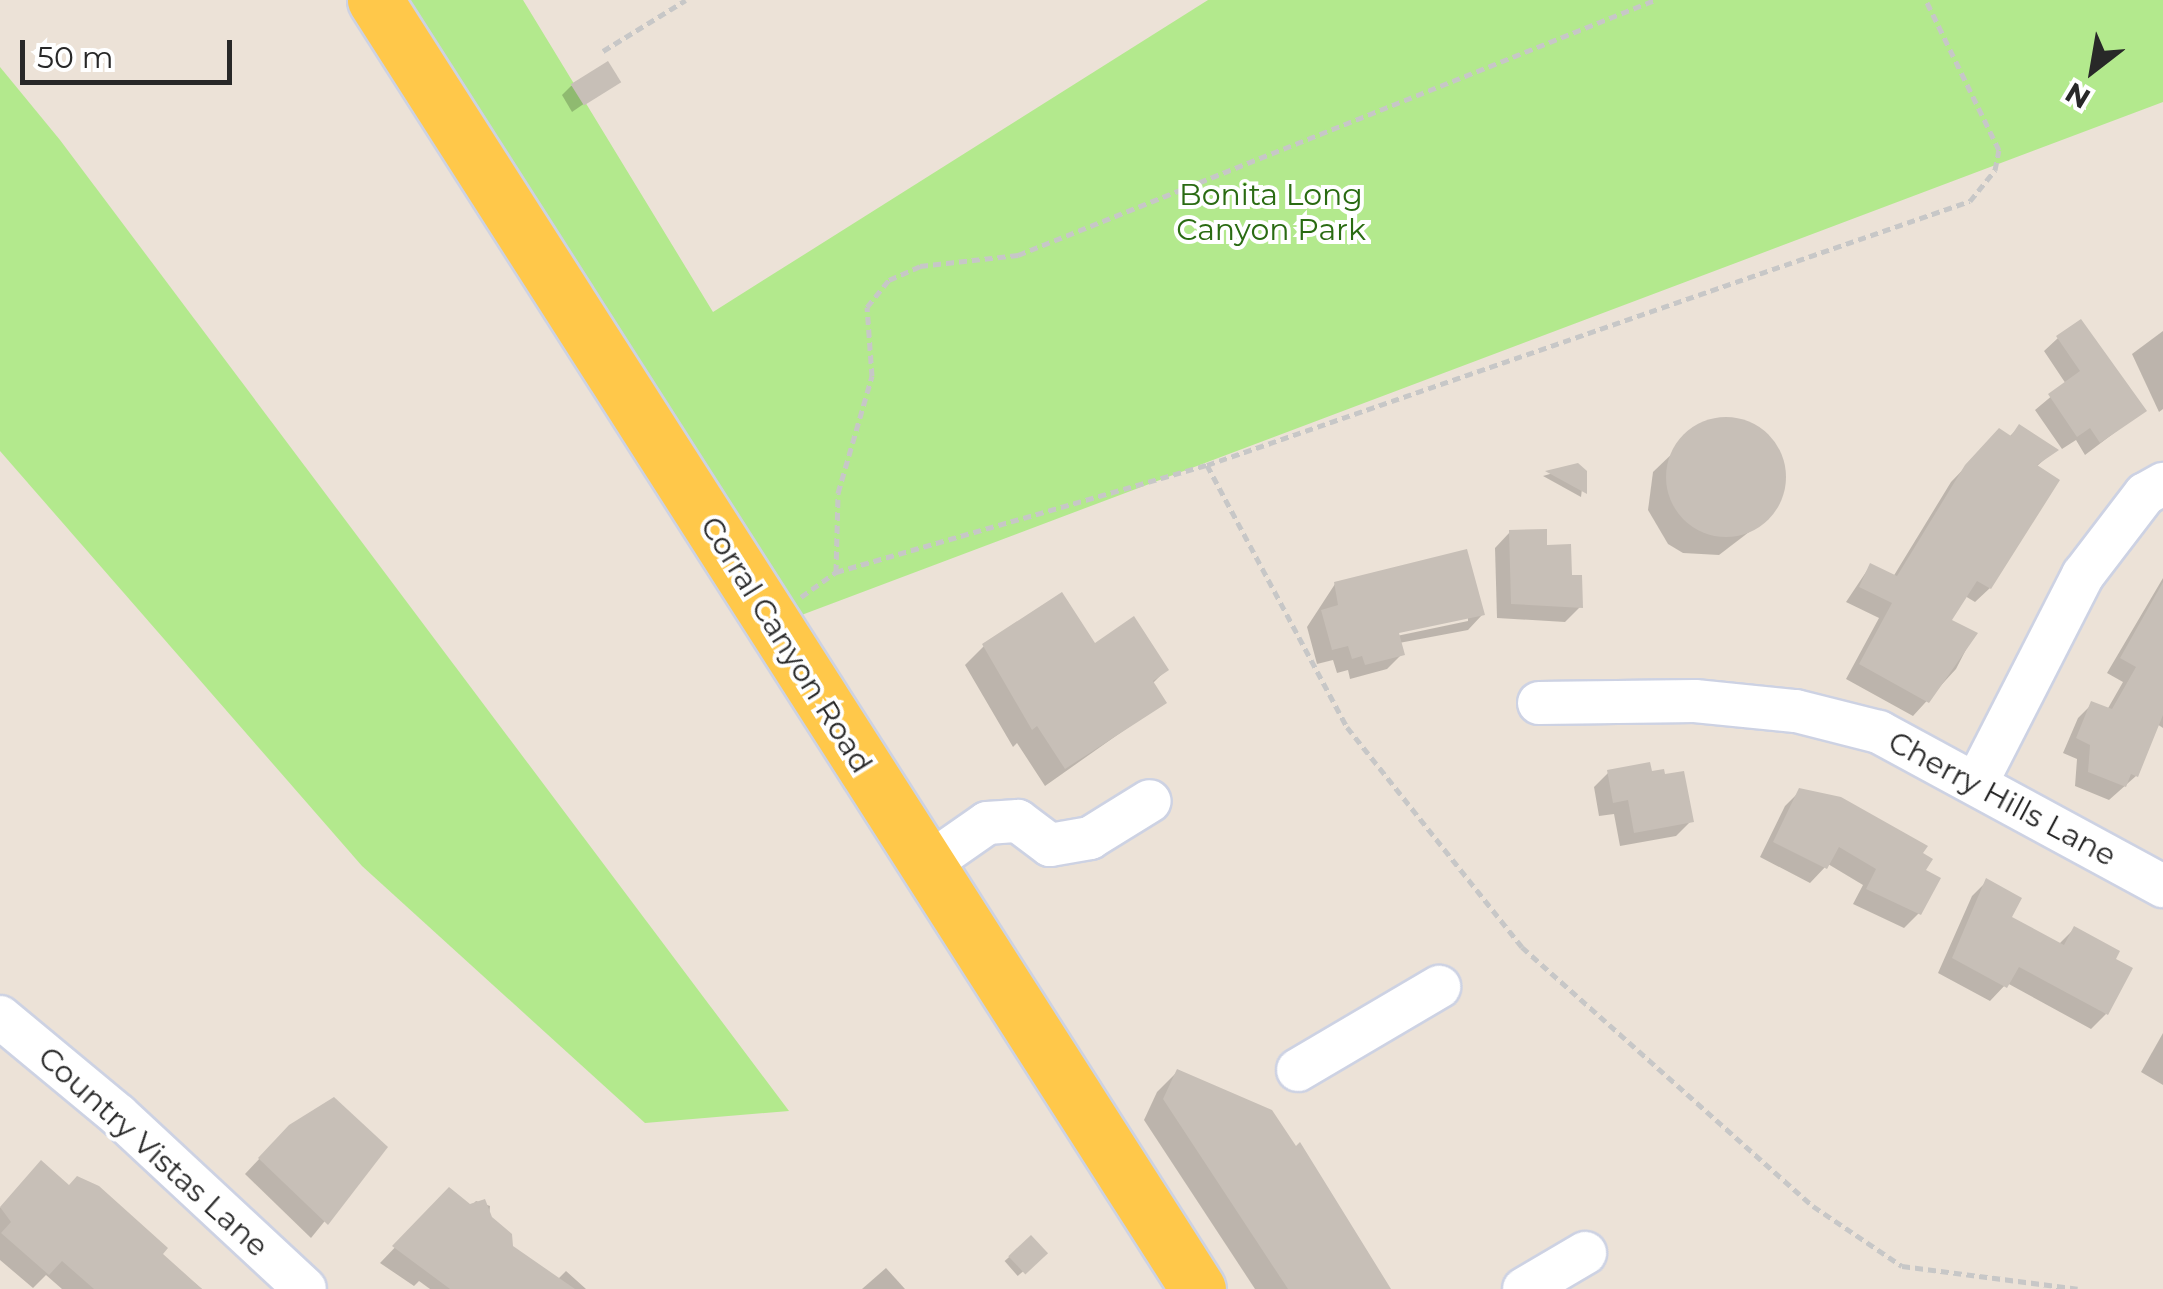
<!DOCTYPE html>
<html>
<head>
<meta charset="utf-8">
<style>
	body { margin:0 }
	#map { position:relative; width:2163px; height:1289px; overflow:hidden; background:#ece2d7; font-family:Montserrat,sans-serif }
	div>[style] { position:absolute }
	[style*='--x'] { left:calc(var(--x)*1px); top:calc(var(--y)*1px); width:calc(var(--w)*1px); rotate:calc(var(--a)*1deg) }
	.green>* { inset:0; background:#b3e98d }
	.shadow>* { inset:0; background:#0003; transform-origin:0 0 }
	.building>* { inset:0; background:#c7bfb7; transform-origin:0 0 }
	.round { border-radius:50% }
	.path>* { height:5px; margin-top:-2.5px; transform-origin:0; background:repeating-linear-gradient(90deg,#c7c7c7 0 8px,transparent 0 13px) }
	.roads { filter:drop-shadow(2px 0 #cdd2e3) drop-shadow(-2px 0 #cdd2e3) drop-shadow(0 2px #cdd2e3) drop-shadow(0 -2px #cdd2e3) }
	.minor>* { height:42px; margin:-21px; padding:0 21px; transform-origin:21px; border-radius:21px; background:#fff }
	.major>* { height:55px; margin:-27.5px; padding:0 27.5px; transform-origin:27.5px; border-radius:27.5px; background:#ffc84a }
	span { translate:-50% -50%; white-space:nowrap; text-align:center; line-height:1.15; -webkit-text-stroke:8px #fff; paint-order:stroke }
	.park-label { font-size:30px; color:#2a6b12 }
	.street-label { font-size:30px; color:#282828 }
	.north { position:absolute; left:2043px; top:20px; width:100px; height:100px; -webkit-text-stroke:8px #fff; paint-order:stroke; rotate:211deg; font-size:28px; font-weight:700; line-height:40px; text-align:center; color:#282828 }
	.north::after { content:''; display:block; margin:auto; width:35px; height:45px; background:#282828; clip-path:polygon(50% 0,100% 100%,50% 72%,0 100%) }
	.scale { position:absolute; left:20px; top:40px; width:212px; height:45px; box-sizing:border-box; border:5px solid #282828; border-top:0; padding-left:12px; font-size:30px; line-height:35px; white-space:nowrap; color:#282828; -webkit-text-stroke:8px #fff; paint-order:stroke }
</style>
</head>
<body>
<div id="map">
	<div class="green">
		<i style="clip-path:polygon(385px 0,523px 0,713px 312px,1208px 0,2163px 0,2163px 102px,775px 625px)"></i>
		<i style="clip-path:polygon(0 67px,60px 140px,789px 1111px,645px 1123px,362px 866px,0 451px)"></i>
	</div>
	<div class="shadow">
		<i style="clip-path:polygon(617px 81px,572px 112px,562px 95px,571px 86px)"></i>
		<i style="clip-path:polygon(2163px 331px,2163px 409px,2159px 412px,2132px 354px)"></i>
		<i style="clip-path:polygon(2058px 338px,2143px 411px,2085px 455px,2076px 440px,2062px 449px,2035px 410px,2066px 384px,2044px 351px)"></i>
		<i style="clip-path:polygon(1742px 421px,1759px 430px,1782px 462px,1784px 481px,1770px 516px,1719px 555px,1683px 553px,1668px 544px,1648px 510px,1653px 472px,1703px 424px)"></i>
		<i style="clip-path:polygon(2019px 427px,2055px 450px,2036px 467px,1990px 588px,1975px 602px,1965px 596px,1949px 620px,1974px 634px,1956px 669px,1913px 716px,1846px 679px,1879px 618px,1846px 602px,1870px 566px,1893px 577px,1951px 482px,2000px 431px,2009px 437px)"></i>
		<i style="clip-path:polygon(1577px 466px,1584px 472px,1581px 497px,1543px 476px)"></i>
		<i style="clip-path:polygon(1510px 532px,1544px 547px,1570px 578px,1580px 607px,1565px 622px,1497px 618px,1495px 548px)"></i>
		<i style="clip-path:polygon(2163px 578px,2163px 728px,2157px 724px,2136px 776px,2109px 800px,2075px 786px,2077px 759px,2063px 753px,2078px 718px,2092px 704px,2107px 710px,2123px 682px,2107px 673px)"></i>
		<i style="clip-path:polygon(evenodd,1335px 584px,1482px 615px,1468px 630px,1399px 643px,1402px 654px,1387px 669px,1350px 679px,1348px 670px,1337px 673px,1333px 660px,1317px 664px,1307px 627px,1335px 584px,1468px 616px,1468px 621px,1387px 638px,1386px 633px,1468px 616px)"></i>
		<i style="clip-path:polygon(984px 646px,1094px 646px,1166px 670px,1152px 684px,1164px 702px,1045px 786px,1017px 743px,1013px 747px,965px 665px)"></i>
		<i style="clip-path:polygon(1609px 772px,1691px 821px,1676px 836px,1620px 846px,1614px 814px,1599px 816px,1594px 787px)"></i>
		<i style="clip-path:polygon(1800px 791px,1920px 854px,1919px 913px,1904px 928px,1853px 904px,1863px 885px,1828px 864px,1810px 883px,1760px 857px,1785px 806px)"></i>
		<i style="clip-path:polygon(1987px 881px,2009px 918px,2058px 945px,2074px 929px,2106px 1014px,2091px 1029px,2007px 983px,1990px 1001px,1938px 973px,1972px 896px)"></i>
		<i style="clip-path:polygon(2163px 1033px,2163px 1085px,2141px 1072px)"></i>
		<i style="clip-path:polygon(1177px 1072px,1389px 1289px,1255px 1289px,1144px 1120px,1157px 1092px)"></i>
		<i style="clip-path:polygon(274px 1143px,385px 1147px,311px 1238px,245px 1174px)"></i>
		<i style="clip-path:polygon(26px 1179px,159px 1254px,202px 1289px,62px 1289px,46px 1275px,33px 1288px,0 1260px,0 1208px)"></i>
		<i style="clip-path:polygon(450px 1190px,470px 1207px,476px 1201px,490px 1206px,489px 1218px,510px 1248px,557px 1280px,566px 1271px,586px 1289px,430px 1289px,419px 1281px,414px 1286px,380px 1263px)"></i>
		<i style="left:1031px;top:1238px;width:20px;height:35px;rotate:49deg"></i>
		<i style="clip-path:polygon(886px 1268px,905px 1289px,862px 1289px)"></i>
	</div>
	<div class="building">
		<i style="left:608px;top:61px;width:25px;height:44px;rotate:58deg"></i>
		<i style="clip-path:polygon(2081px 319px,2147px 411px,2100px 443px,2090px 428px,2077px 437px,2048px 394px,2080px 371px,2056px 336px)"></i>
		<i class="round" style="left:1666px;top:417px;width:120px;height:120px"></i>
		<i style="clip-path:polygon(2019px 424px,2059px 450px,2037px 465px,2060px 480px,1991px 589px,1977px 581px,1952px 620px,1978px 633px,1929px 703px,1859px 664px,1892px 603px,1859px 587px,1870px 563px,1897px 576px,1965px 465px,1999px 428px,2011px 436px)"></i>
		<i style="clip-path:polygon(1578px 463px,1587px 471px,1587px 494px,1545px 471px)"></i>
		<i style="clip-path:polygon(1547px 529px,1547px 545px,1571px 544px,1572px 575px,1582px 575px,1583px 608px,1511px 604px,1509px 530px)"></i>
		<i style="clip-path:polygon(1467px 549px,1485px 615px,1399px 633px,1405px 655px,1365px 665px,1362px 656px,1352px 659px,1348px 646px,1332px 650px,1321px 610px,1338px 605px,1334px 582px)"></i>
		<i style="clip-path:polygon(2163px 582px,2163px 715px,2138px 777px,2131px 774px,2126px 787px,2088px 772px,2090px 745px,2076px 738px,2091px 701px,2112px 709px,2136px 667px,2120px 658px)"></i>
		<i style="clip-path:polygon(1062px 592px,1095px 643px,1134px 616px,1169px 670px,1153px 681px,1167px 703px,1065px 769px,1037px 726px,1032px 730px,982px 644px)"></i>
		<i style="clip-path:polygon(1650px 762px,1652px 771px,1664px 769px,1665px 774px,1684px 771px,1694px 822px,1634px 833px,1628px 800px,1613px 803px,1607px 770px)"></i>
		<i style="clip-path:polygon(1799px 788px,1841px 797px,1928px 846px,1923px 853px,1933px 859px,1926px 870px,1941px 878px,1921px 915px,1866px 889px,1876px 869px,1839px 847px,1827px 869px,1773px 842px)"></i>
		<i style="clip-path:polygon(1986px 878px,2022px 898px,2012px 917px,2064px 945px,2074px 926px,2120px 951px,2116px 959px,2133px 968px,2108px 1015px,2019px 967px,2007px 988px,1952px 958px)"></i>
		<i style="clip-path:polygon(1177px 1069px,1272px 1110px,1296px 1146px,1300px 1142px,1391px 1289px,1288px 1289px,1163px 1099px)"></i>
		<i style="clip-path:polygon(334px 1097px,388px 1147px,328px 1225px,258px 1158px,289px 1125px)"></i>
		<i style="clip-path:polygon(41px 1160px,69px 1185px,77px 1176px,99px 1186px,168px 1248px,163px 1254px,202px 1289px,94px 1289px,62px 1261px,49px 1275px,1px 1233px,11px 1222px,0 1207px)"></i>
		<i style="clip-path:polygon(449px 1187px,470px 1204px,485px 1199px,492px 1217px,512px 1234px,513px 1246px,575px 1289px,450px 1289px,392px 1246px)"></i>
		<i style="left:1031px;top:1235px;width:25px;height:31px;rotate:47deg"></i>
	</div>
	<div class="path">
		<i style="--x:603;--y:51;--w:97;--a:-31.6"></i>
		<i style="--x:1207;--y:465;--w:297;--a:61.9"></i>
		<i style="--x:1347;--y:727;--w:281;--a:51.5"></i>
		<i style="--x:1522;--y:947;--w:390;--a:41.7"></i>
		<i style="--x:1813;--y:1206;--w:107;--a:34"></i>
		<i style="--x:1902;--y:1266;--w:177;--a:7.4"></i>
		<i style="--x:836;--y:572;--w:79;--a:-88.5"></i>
		<i style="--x:838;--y:493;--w:122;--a:-73.8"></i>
		<i style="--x:872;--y:376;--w:69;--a:-94.1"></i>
		<i style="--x:867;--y:307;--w:35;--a:-51"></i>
		<i style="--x:889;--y:280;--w:34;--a:-24"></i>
		<i style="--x:920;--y:266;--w:99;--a:-6.4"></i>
		<i style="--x:1018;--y:255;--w:686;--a:-21.82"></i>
		<i style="--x:801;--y:597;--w:43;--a:-35.5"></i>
		<i style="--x:836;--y:572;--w:386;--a:-16.1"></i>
		<i style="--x:1207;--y:465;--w:807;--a:-19.09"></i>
		<i style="--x:1970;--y:201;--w:40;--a:-51"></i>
		<i style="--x:1995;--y:170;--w:20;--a:-79"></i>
		<i style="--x:1999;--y:150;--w:167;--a:-116"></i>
	</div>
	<div class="roads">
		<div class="minor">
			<i style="--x:1539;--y:703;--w:156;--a:-0.7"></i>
			<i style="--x:1695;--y:701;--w:101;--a:5.7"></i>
			<i style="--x:1796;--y:711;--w:86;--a:14.2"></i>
			<i style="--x:1879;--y:732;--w:323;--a:28.5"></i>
			<i style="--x:1977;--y:782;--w:233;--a:-62.9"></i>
			<i style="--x:2083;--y:575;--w:102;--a:-52.6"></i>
			<i style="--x:2145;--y:494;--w:21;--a:-29"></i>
			<i style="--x:924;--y:867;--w:77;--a:-34.9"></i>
			<i style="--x:987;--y:823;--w:31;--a:-4"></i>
			<i style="--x:1018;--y:821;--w:40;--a:37"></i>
			<i style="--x:1050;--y:845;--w:41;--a:-9.9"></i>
			<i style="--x:1090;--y:838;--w:70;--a:-31.7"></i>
			<i style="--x:0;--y:1017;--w:153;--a:39.7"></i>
			<i style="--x:118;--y:1115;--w:255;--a:42.9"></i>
			<i style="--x:1298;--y:1070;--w:164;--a:-30.5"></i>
			<i style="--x:1524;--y:1289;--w:71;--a:-30.5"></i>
		</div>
		<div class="major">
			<i style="--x:375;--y:0;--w:1529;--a:57.44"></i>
		</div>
	</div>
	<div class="park-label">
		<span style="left:1271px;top:212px">Bonita Long<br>Canyon Park</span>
	</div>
	<div class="street-label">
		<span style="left:786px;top:645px;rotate:58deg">Corral Canyon Road</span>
		<span style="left:2002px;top:799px;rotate:28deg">Cherry Hills Lane</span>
		<span style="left:153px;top:1152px;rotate:42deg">Country Vistas Lane</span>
	</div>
	<div class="north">N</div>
	<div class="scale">50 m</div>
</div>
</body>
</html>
